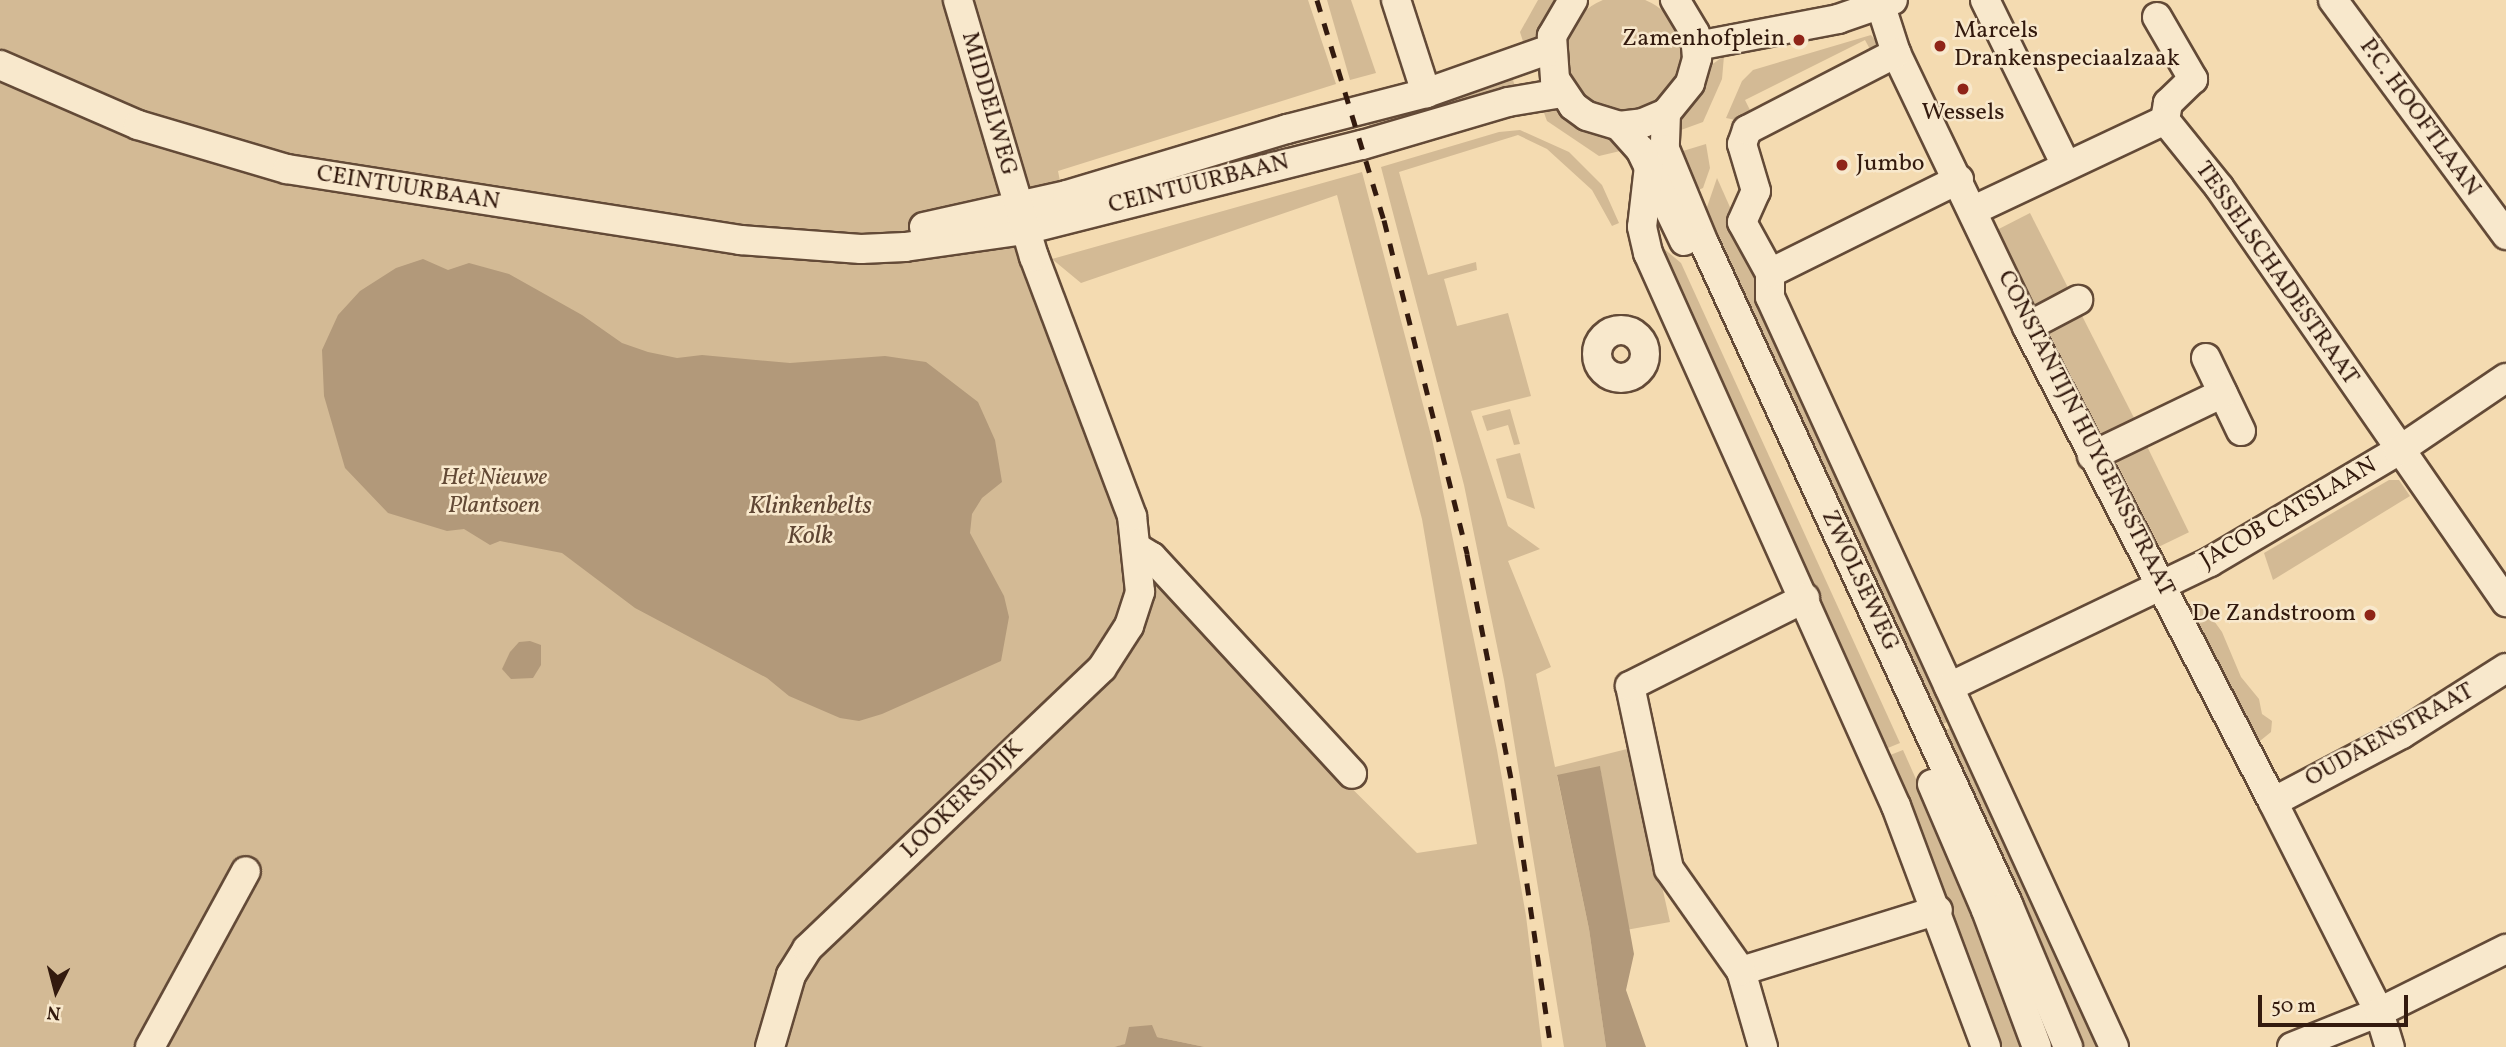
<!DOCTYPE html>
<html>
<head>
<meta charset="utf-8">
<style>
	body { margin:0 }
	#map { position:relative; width:2506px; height:1047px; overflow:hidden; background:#f4dbb1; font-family:Vollkorn,serif }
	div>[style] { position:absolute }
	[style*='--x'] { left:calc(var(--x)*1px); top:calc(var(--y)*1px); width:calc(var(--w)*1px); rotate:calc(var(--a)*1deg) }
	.green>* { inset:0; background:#d3ba95; transform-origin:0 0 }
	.round { border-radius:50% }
	.water>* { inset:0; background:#b2997a }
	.roads { filter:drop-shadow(2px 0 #634a37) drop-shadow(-2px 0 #634a37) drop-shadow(0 2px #634a37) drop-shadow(0 -2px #634a37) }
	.minor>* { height:28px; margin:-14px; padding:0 14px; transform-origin:14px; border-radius:14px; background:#f8e8cc }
	.minor>.ring { margin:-14px; padding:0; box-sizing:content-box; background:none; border:28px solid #f8e8cc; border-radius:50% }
	.rail>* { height:5px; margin-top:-2.5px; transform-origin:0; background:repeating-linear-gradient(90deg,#331a0e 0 12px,transparent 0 24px) }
	.dots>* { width:19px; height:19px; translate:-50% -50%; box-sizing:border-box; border:4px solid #f8e8cc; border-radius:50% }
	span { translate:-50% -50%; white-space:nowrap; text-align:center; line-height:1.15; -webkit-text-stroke:5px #f8e8cc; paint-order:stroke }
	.poi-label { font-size:24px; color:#331a0e }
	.left { translate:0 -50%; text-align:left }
	.right { translate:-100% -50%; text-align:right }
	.street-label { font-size:24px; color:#331a0e }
	.park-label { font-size:24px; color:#634a36; font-style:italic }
	.water-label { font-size:26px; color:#5f4634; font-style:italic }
	.north { position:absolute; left:21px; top:956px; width:70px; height:70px; -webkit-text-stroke:5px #f8e8cc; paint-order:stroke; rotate:186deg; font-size:19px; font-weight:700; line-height:28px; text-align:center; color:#331a0e }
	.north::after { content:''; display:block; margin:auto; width:24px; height:32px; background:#331a0e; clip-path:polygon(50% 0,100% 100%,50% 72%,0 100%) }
	.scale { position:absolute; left:2258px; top:995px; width:150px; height:32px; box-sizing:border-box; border:4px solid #331a0e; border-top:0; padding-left:9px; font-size:21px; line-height:24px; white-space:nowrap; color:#331a0e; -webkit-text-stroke:5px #f8e8cc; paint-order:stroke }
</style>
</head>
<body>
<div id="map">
	<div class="green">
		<i class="round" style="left:1566px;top:-4px;width:116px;height:116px"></i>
		<i style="clip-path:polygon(0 0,1308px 0,1336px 84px,1058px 171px,1060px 181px,1004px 198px,1132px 539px,1136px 577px,1112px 644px,798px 946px,763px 1047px,0 1047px)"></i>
		<i style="clip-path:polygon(1327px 0,1351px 0,1376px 73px,1350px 80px)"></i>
		<i style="clip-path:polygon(1538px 0,1564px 0,1527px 54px,1520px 32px)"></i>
		<i style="clip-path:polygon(1871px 35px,1879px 45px,1872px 53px,1865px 40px,1745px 100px,1751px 112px,1741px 121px,1726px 118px,1742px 81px,1753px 70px)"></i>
		<i style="clip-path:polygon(1724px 56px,1722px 79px,1703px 122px,1670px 134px,1707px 68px)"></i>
		<i style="clip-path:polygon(1511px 72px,1517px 95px,1372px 136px,1367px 119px)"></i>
		<i style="clip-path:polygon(1540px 102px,1547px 102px,1633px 148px,1599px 156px,1547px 121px)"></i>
		<i style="clip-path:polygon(1520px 130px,1569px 152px,1602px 185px,1619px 223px,1612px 226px,1592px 190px,1547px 149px,1518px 135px,1399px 172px,1428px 275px,1476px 262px,1477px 270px,1444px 279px,1457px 326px,1508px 313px,1531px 396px,1471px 411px,1508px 526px,1540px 549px,1508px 561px,1551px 667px,1536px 674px,1555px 767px,1631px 748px,1670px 922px,1626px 930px,1600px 767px,1557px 776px,1589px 929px,1606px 1047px,1564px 1047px,1504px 680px,1464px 485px,1381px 167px,1499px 132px)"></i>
		<i style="clip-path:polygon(1706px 144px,1710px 168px,1703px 188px,1691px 193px,1673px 154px)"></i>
		<i style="clip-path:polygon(1362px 172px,1432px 439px,1497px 750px,1526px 916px,1542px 1047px,1205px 1047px,1157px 1037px,1114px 1047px,777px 1047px,814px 955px,1120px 653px,1147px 562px,1311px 748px,1417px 853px,1477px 844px,1422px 519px,1337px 195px,1081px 283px,1052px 259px)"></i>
		<i style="clip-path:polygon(1717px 178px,1761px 277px,1956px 719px,1940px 725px,1706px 210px)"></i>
		<i style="left:2030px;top:213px;width:95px;height:40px;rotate:63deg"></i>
		<i style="clip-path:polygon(1656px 242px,1681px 263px,1900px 743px,1883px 750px)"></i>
		<i style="left:2078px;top:308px;width:135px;height:39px;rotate:63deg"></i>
		<i style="clip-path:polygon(1510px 409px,1520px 444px,1514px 445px,1508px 425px,1487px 431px,1482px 416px)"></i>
		<i style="left:2142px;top:436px;width:107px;height:38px;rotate:64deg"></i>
		<i style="clip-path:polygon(1520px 453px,1535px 509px,1507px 498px,1496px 459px)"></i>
		<i style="clip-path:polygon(2389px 480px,2399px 480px,2410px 496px,2273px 580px,2264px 553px)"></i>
		<i style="clip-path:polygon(2201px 603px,2222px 632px,2241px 677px,2259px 699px,2262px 714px,2272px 721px,2271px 732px,2255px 745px,2188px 610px)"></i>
		<i style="clip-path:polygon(1960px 726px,2108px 1047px,2083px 1047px,1943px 730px)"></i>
		<i style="clip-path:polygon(1903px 750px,1941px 835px,2023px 1047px,1995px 1047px,1885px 757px)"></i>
	</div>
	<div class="water">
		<i style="clip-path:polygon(423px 259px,448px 270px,469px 263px,509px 274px,582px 315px,622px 343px,648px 352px,677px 358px,702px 355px,790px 363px,885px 356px,926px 362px,978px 402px,995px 440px,1002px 482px,982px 498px,972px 514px,970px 533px,1004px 596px,1009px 617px,1001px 661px,882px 714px,859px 721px,840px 718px,789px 696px,767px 678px,635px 608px,562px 553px,500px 541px,490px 545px,464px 529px,447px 531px,388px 513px,345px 468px,324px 396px,322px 350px,338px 315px,360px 291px,396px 268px)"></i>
		<i style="clip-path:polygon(530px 641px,541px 645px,541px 665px,533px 678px,511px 679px,502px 669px,510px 652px,519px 642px)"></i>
		<i style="clip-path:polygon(1600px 766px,1634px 954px,1626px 990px,1646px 1047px,1606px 1047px,1589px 929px,1557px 775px)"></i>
		<i style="clip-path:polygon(1152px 1025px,1157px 1037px,1205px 1047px,1114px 1047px,1125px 1044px,1129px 1027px)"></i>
	</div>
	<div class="roads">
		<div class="minor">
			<i style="--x:1396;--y:0;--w:98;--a:72.1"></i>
			<i style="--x:1573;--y:0;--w:42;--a:120.3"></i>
			<i style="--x:1552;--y:36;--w:43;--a:86"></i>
			<i style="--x:1555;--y:79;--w:32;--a:56"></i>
			<i style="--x:1573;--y:106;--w:17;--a:36"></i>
			<i style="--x:1587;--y:116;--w:34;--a:17"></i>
			<i style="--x:1619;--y:126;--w:24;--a:-7"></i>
			<i style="--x:1643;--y:123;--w:25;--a:-23"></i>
			<i style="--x:1666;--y:113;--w:38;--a:-51"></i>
			<i style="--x:1690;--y:83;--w:26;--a:-74"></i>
			<i style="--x:1697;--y:58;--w:25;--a:-95"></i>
			<i style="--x:1695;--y:33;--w:39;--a:-121"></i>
			<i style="--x:1879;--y:0;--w:56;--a:72.2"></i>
			<i style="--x:1896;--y:53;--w:304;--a:64.4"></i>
			<i style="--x:2027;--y:327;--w:535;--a:62.62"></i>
			<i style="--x:2273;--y:802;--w:235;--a:63.2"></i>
			<i style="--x:2379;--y:1012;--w:37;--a:73"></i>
			<i style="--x:1985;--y:0;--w:184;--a:63.9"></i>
			<i style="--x:2333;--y:0;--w:292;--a:53.6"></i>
			<i style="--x:2157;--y:17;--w:72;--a:59.9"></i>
			<i style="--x:2193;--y:79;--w:35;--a:136"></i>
			<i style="--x:2168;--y:103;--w:17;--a:100"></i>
			<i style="--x:1697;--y:46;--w:144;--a:-10.8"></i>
			<i style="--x:1838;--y:19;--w:58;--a:-19.1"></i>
			<i style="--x:0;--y:65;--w:150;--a:23.5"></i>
			<i style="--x:138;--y:125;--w:155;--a:16.5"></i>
			<i style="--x:287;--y:169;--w:459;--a:8.9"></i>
			<i style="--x:740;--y:240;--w:121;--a:4.3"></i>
			<i style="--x:861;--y:249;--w:44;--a:-2.6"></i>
			<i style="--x:905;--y:247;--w:121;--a:-8.1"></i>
			<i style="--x:1025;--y:230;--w:348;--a:-14.2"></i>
			<i style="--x:1362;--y:145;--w:152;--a:-16.4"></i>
			<i style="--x:1508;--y:102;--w:55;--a:-9.5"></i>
			<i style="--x:1666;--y:113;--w:36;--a:92"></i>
			<i style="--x:1665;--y:149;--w:102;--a:67.5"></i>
			<i style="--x:1704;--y:243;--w:728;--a:65.3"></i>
			<i style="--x:2008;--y:904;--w:155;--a:67.2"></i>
			<i style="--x:1619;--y:126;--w:31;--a:48"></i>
			<i style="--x:1640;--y:149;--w:102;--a:64.4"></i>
			<i style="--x:1649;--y:166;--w:61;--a:96.5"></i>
			<i style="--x:1642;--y:227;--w:27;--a:77"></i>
			<i style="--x:1648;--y:253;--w:606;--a:65.85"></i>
			<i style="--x:1896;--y:806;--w:257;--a:69.5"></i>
			<i style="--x:1974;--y:210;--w:211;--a:-25.2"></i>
			<i style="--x:2165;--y:120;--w:86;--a:51.1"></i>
			<i style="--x:2219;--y:187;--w:505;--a:55.33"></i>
			<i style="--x:924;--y:227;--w:147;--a:-12.6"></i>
			<i style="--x:1067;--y:195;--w:230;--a:-16.7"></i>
			<i style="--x:1287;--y:129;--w:144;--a:-14.5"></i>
			<i style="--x:1426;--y:93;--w:132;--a:-19.5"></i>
			<i style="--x:1770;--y:273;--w:24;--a:90"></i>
			<i style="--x:1770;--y:297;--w:825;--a:65.36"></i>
			<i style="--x:1770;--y:273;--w:58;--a:-118.8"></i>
			<i style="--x:1742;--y:222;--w:34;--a:-66"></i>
			<i style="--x:1756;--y:191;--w:49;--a:-106.6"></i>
			<i style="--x:1742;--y:144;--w:15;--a:-70"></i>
			<i style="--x:1747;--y:130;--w:168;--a:-27.3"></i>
			<i style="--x:1770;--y:273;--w:211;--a:-26.4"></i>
			<i style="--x:2027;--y:327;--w:58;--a:-27.9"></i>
			<i class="ring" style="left:1597px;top:330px;width:20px;height:20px"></i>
			<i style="--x:2206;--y:358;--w:81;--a:64.4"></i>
			<i style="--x:2092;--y:456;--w:145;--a:-25.7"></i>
			<i style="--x:1139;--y:549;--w:15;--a:32"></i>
			<i style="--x:1152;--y:557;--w:295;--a:47.3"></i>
			<i style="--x:1949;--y:687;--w:289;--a:-25.6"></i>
			<i style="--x:2210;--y:562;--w:218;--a:-30.6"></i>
			<i style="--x:2398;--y:451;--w:130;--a:-34.1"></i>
			<i style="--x:1932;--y:784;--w:137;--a:66.8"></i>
			<i style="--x:1986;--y:910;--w:146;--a:69.6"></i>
			<i style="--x:2273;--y:802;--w:146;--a:-27.8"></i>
			<i style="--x:2402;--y:734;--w:123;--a:-32.4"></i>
			<i style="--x:1741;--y:971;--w:206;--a:-17.2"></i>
			<i style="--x:150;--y:1047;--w:200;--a:-61.4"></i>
			<i style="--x:770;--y:1047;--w:75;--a:-73.7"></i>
			<i style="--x:791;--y:975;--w:31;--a:-58"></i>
			<i style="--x:807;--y:949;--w:407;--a:-43.6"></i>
			<i style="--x:1102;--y:668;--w:50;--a:-57.3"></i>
			<i style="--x:1129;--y:626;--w:36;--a:-72"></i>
			<i style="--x:1140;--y:592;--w:76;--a:-96"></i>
			<i style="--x:1132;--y:516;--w:277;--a:-110.7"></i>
			<i style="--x:1034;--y:257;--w:268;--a:-106.5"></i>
			<i style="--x:1763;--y:1047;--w:79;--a:-106.1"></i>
			<i style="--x:1741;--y:971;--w:125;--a:-125.2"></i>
			<i style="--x:1669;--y:869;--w:187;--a:-102"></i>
			<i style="--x:1630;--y:686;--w:196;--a:-26.7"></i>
			<i style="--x:2292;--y:1047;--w:94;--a:-21.9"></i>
			<i style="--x:2379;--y:1012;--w:142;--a:-26.4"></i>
		</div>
	</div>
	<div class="rail">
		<i style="--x:1317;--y:0;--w:230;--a:73.1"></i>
		<i style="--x:1384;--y:220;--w:344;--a:76"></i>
		<i style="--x:1467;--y:554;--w:238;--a:78.9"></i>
		<i style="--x:1513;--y:788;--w:262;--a:81.7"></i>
	</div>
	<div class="dots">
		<i style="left:1799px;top:40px;background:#8f2418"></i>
		<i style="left:1940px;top:46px;background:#8f2418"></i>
		<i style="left:1963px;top:89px;background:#8f2418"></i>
		<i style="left:1842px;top:165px;background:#8f2418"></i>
		<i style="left:2370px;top:615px;background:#8f2418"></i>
	</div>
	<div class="poi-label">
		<span class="left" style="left:1954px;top:46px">Marcels<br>Drankenspeciaalzaak</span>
		<span class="right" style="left:1785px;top:40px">Zamenhofplein</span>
		<span style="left:1963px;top:114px">Wessels</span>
		<span class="left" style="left:1856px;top:165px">Jumbo</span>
		<span class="right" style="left:2356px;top:615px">De Zandstroom</span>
	</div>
	<div class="street-label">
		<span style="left:988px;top:104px;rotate:74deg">MIDDELWEG</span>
		<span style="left:2419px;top:118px;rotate:54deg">P.C. HOOFTLAAN</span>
		<span style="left:1199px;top:185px;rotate:-14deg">CEINTUURBAAN</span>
		<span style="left:408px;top:189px;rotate:9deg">CEINTUURBAAN</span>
		<span style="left:2276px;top:274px;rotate:55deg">TESSELSCHADESTRAAT</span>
		<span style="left:2085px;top:434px;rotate:63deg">CONSTANTIJN HUYGENSSTRAAT</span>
		<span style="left:2289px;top:514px;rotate:-30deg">JACOB CATSLAAN</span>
		<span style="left:1859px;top:581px;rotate:65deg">ZWOLSEWEG</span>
		<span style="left:2390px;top:736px;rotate:-29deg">OUDAENSTRAAT</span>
		<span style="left:963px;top:800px;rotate:-44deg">LOOKERSDIJK</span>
	</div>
	<div class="park-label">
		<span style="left:494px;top:493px">Het Nieuwe<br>Plantsoen</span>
	</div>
	<div class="water-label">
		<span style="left:810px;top:522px">Klinkenbelts<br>Kolk</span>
	</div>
	<div class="north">N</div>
	<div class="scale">50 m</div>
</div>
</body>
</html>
